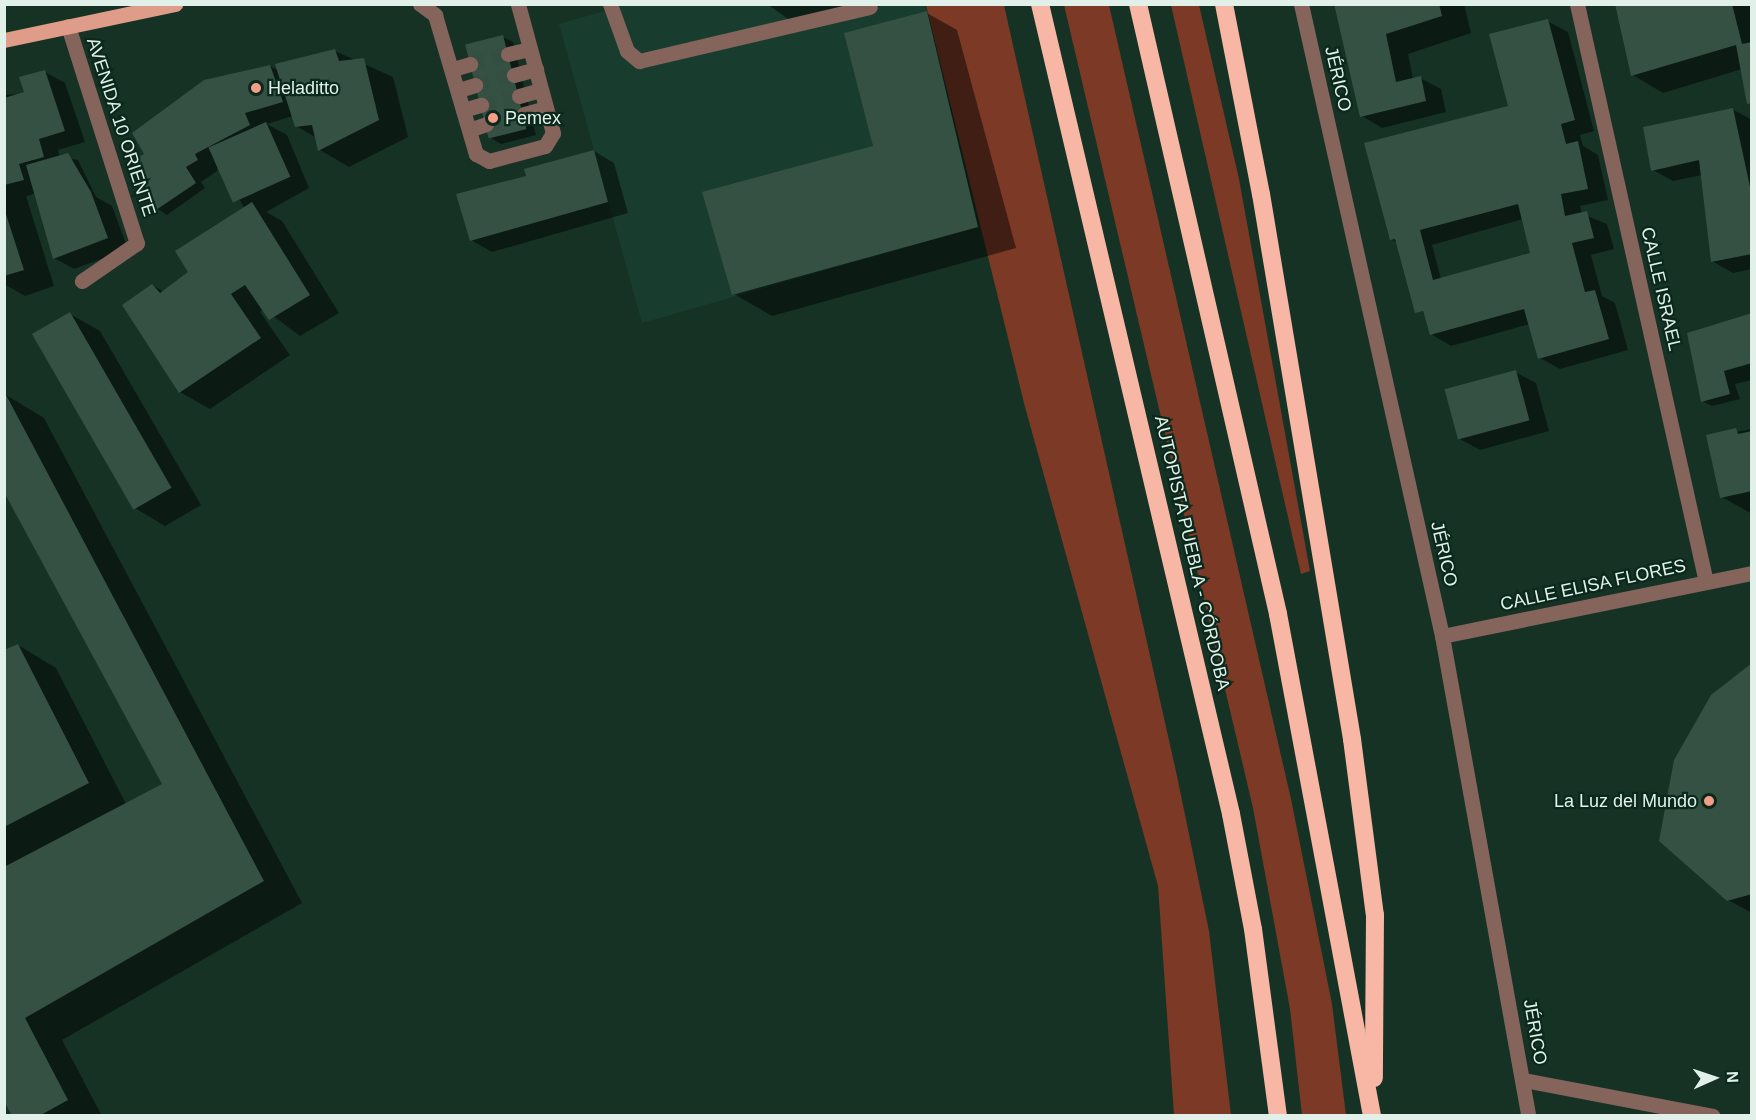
<!DOCTYPE html>
<html>
<head>
<meta charset="utf-8">
<style>
	body { margin:0 }
	#map { position:relative; width:1756px; height:1120px; overflow:hidden; background:#163225; font-family:Helvetica,sans-serif }
	div>[style] { position:absolute }
	[style*='--x'] { left:calc(var(--x)*1px); top:calc(var(--y)*1px); width:calc(var(--w)*1px); rotate:calc(var(--a)*1deg) }
	.built>* { inset:0; background:#183d2e }
	.green>* { inset:0; background:#7b3926 }
	.shadow>* { inset:0; background:#0007 }
	.building>* { inset:0; background:#355144; transform-origin:0 0 }
	.minor-tunnel>* { height:15px; margin-top:-7.5px; transform-origin:0; background:repeating-linear-gradient(90deg,#344f42 0 15px,transparent 0 23px) }
	.minor>* { height:15px; margin:-7.5px; padding:0 7.5px; transform-origin:7.5px; border-radius:7.5px; background:#85645b }
	.major>* { height:15px; margin:-7.5px; padding:0 7.5px; transform-origin:7.5px; border-radius:7.5px; background:#de9c89 }
	.highway>* { height:18px; margin:-9px; padding:0 9px; transform-origin:9px; border-radius:9px; background:#f7b7a4 }
	.dots>* { width:16px; height:16px; translate:-50% -50%; box-sizing:border-box; border:3px solid #0b281c; border-radius:50% }
	span { translate:-50% -50%; white-space:nowrap; text-align:center; line-height:1.15; -webkit-text-stroke:4.5px #0b281c; paint-order:stroke }
	.street-label { font-size:18px; color:#e1f1e9 }
	.poi-label { font-size:18px; color:#e1f1e9 }
	.left { translate:0 -50%; text-align:left }
	.right { translate:-100% -50%; text-align:right }
	.frame { position:absolute; inset:0; border:6px solid #e1f1e9; pointer-events:none }
	.north { position:absolute; left:1684px; top:1048px; width:60px; height:60px; -webkit-text-stroke:4px #0b281c; paint-order:stroke; rotate:87deg; font-size:16px; font-weight:700; line-height:24px; text-align:center; color:#e1f1e9 }
	.north::after { content:''; display:block; margin:auto; width:21px; height:27px; background:#e1f1e9; clip-path:polygon(50% 0,100% 100%,50% 72%,0 100%) }
</style>
</head>
<body>
<div id="map">
	<div class="built">
		<i style="clip-path:polygon(626px 5px,925px 5px,978px 227px,642px 323px,559px 24px)"></i>
	</div>
	<div class="green">
		<i style="clip-path:polygon(926px 5px,1004px 5px,1177px 776px,1209px 931px,1231px 1115px,1174px 1115px,1158px 886px,1025px 407px)"></i>
		<i style="clip-path:polygon(1064px 5px,1109px 5px,1291px 799px,1332px 1004px,1346px 1115px,1302px 1115px,1290px 1009px,1253px 808px)"></i>
		<i style="clip-path:polygon(1171px 5px,1199px 5px,1239px 179px,1310px 571px,1301px 574px)"></i>
	</div>
	<div class="shadow">
		<i style="clip-path:polygon(767px 4px,889px 4px,798px 26px)"></i>
		<i style="clip-path:polygon(1335px 4px,1464px 4px,1471px 33px,1408px 54px,1413px 79px,1420px 78px,1441px 89px,1446px 112px,1382px 128px,1362px 116px)"></i>
		<i style="clip-path:polygon(1615px 4px,1752px 4px,1752px 105px,1742px 69px,1663px 93px,1633px 75px)"></i>
		<i style="clip-path:polygon(927px 13px,957px 30px,1016px 248px,772px 316px,734px 294px,875px 147px)"></i>
		<i style="clip-path:polygon(evenodd,1547px 21px,1568px 32px,1594px 131px,1580px 135px,1583px 146px,1598px 155px,1608px 200px,1580px 206px,1582px 214px,1607px 224px,1614px 249px,1591px 255px,1602px 296px,1615px 303px,1628px 350px,1560px 369px,1540px 358px,1530px 324px,1451px 346px,1431px 334px,1397px 243px,1391px 239px,1510px 107px,1547px 21px,1523px 219px,1532px 254px,1441px 279px,1432px 245px,1523px 219px)"></i>
		<i style="clip-path:polygon(503px 37px,513px 42px,536px 135px,501px 144px,491px 138px)"></i>
		<i style="clip-path:polygon(335px 51px,393px 77px,408px 137px,349px 167px,320px 150px,317px 138px,296px 126px,293px 116px,267px 124px,287px 135px,309px 188px,266px 212px,282px 221px,339px 313px,300px 336px,264px 309px,260px 312px,290px 355px,210px 409px,180px 392px,152px 285px,164px 292px,190px 272px,245px 209px,218px 164px,217px 171px,201px 182px,205px 188px,167px 215px,158px 209px,149px 191px,146px 154px,134px 133px,204px 81px,270px 66px,279px 71px)"></i>
		<i style="clip-path:polygon(45px 72px,65px 83px,85px 142px,58px 150px,60px 157px,78px 160px,96px 197px,112px 206px,128px 249px,74px 269px,54px 258px,37px 193px,26px 196px,54px 286px,25px 296px,4px 284px,4px 95px,26px 93px)"></i>
		<i style="clip-path:polygon(1732px 109px,1752px 120px,1752px 269px,1733px 273px,1712px 261px,1702px 175px,1673px 181px,1653px 170px)"></i>
		<i style="clip-path:polygon(594px 151px,614px 163px,628px 213px,492px 252px,471px 240px,528px 177px)"></i>
		<i style="clip-path:polygon(70px 314px,100px 331px,201px 505px,165px 526px,135px 508px)"></i>
		<i style="clip-path:polygon(1752px 314px,1752px 380px,1735px 384px,1740px 399px,1712px 406px,1702px 401px)"></i>
		<i style="clip-path:polygon(1515px 372px,1536px 383px,1549px 431px,1480px 450px,1460px 439px)"></i>
		<i style="clip-path:polygon(6px 395px,44px 418px,302px 903px,62px 1040px,102px 1116px,14px 1116px,4px 1097px,4px 652px,18px 645px,56px 668px,126px 804px,164px 784px)"></i>
		<i style="clip-path:polygon(1752px 429px,1752px 514px,1722px 497px,1708px 437px)"></i>
		<i style="clip-path:polygon(1752px 665px,1752px 913px,1728px 900px)"></i>
	</div>
	<div class="building">
		<i style="clip-path:polygon(1334px 4px,1439px 4px,1442px 16px,1386px 34px,1396px 82px,1421px 76px,1426px 101px,1360px 117px)"></i>
		<i style="clip-path:polygon(1615px 4px,1732px 4px,1742px 44px,1752px 42px,1752px 103px,1747px 104px,1736px 45px,1631px 76px)"></i>
		<i style="clip-path:polygon(927px 11px,978px 227px,732px 295px,702px 192px,873px 146px,844px 33px)"></i>
		<i style="clip-path:polygon(evenodd,1548px 19px,1575px 120px,1561px 124px,1566px 144px,1578px 141px,1588px 189px,1561px 194px,1565px 216px,1587px 211px,1594px 238px,1572px 243px,1585px 292px,1595px 290px,1609px 339px,1538px 359px,1524px 309px,1430px 335px,1423px 311px,1415px 313px,1395px 239px,1390px 240px,1364px 143px,1508px 106px,1489px 34px,1548px 19px,1518px 204px,1530px 253px,1433px 280px,1420px 230px,1518px 204px)"></i>
		<i style="left:503px;top:35px;width:97px;height:39px;rotate:76deg"></i>
		<i style="clip-path:polygon(335px 49px,339px 61px,364px 58px,379px 120px,318px 151px,312px 125px,295px 127px,275px 64px)"></i>
		<i style="clip-path:polygon(270px 65px,283px 102px,245px 113px,250px 125px,195px 154px,198px 160px,186px 167px,196px 183px,156px 210px,130px 162px,144px 154px,132px 133px,204px 80px)"></i>
		<i style="clip-path:polygon(45px 70px,65px 131px,39px 139px,44px 157px,19px 164px,24px 180px,4px 185px,4px 98px,24px 92px,19px 77px)"></i>
		<i style="clip-path:polygon(1733px 108px,1752px 196px,1752px 254px,1711px 262px,1699px 160px,1651px 171px,1643px 127px)"></i>
		<i style="left:266px;top:122px;width:60px;height:63px;rotate:66deg"></i>
		<i style="clip-path:polygon(594px 150px,608px 202px,470px 241px,456px 194px,526px 176px,524px 169px)"></i>
		<i style="clip-path:polygon(68px 153px,91px 192px,108px 238px,53px 259px,26px 165px)"></i>
		<i style="clip-path:polygon(252px 202px,310px 295px,269px 320px,245px 285px,231px 294px,261px 338px,179px 393px,122px 305px,152px 284px,160px 293px,188px 272px,175px 251px)"></i>
		<i style="clip-path:polygon(4px 208px,24px 270px,4px 276px)"></i>
		<i style="left:70px;top:312px;width:203px;height:44px;rotate:60deg"></i>
		<i style="clip-path:polygon(1752px 313px,1752px 363px,1724px 371px,1730px 394px,1701px 402px,1687px 333px)"></i>
		<i style="left:1516px;top:370px;width:52px;height:74px;rotate:75deg"></i>
		<i style="clip-path:polygon(4px 391px,264px 881px,25px 1018px,68px 1100px,39px 1116px,12px 1116px,4px 1101px,4px 867px,162px 784px,4px 492px)"></i>
		<i style="clip-path:polygon(1736px 428px,1738px 434px,1752px 431px,1752px 491px,1720px 498px,1706px 435px)"></i>
		<i style="clip-path:polygon(18px 644px,89px 783px,4px 827px,4px 650px)"></i>
		<i style="clip-path:polygon(1752px 663px,1752px 894px,1727px 901px,1659px 841px,1674px 760px,1711px 695px)"></i>
	</div>
	<div class="minor-tunnel">
		<i style="--x:470;--y:64;--w:39;--a:-15"></i>
		<i style="--x:475;--y:85;--w:40;--a:-14.4"></i>
		<i style="--x:481;--y:105;--w:39;--a:-13"></i>
		<i style="--x:486;--y:124;--w:39;--a:-15"></i>
	</div>
	<div class="minor">
		<i style="--x:420;--y:4;--w:19;--a:36"></i>
		<i style="--x:435;--y:15;--w:145;--a:73.6"></i>
		<i style="--x:476;--y:154;--w:15;--a:28"></i>
		<i style="--x:489;--y:161;--w:58;--a:-15"></i>
		<i style="--x:545;--y:146;--w:15;--a:-58"></i>
		<i style="--x:553;--y:133;--w:134;--a:-105.2"></i>
		<i style="--x:610;--y:4;--w:50;--a:70.1"></i>
		<i style="--x:627;--y:51;--w:16;--a:40"></i>
		<i style="--x:639;--y:61;--w:237;--a:-13.2"></i>
		<i style="--x:1301;--y:4;--w:648;--a:77.42"></i>
		<i style="--x:1442;--y:636;--w:488;--a:79.8"></i>
		<i style="--x:1577;--y:4;--w:592;--a:77.42"></i>
		<i style="--x:68;--y:26;--w:228;--a:72.4"></i>
		<i style="--x:137;--y:243;--w:67;--a:145.4"></i>
		<i style="--x:508;--y:54;--w:22;--a:-13"></i>
		<i style="--x:453;--y:69;--w:18;--a:-16"></i>
		<i style="--x:514;--y:75;--w:23;--a:-15"></i>
		<i style="--x:459;--y:90;--w:17;--a:-17"></i>
		<i style="--x:519;--y:96;--w:22;--a:-16"></i>
		<i style="--x:463;--y:110;--w:19;--a:-16"></i>
		<i style="--x:524;--y:114;--w:23;--a:-15"></i>
		<i style="--x:469;--y:130;--w:18;--a:-19"></i>
		<i style="--x:1442;--y:636;--w:316;--a:-11.5"></i>
		<i style="--x:1524;--y:1080;--w:192;--a:10.8"></i>
	</div>
	<div class="major">
		<i style="--x:4;--y:40;--w:175;--a:-11.9"></i>
	</div>
	<div class="highway">
		<i style="--x:1040;--y:4;--w:832;--a:76.73"></i>
		<i style="--x:1231;--y:814;--w:117;--a:79.2"></i>
		<i style="--x:1253;--y:929;--w:189;--a:82.4"></i>
		<i style="--x:1138;--y:4;--w:626;--a:77.07"></i>
		<i style="--x:1278;--y:614;--w:511;--a:79.39"></i>
		<i style="--x:1224;--y:4;--w:194;--a:79"></i>
		<i style="--x:1261;--y:194;--w:553;--a:80.52"></i>
		<i style="--x:1352;--y:739;--w:177;--a:82.6"></i>
		<i style="--x:1375;--y:915;--w:163;--a:90.4"></i>
	</div>
	<div class="dots">
		<i style="left:256px;top:88px;background:#f49e86"></i>
		<i style="left:493px;top:118px;background:#f49e86"></i>
		<i style="left:1709px;top:801px;background:#f49e86"></i>
	</div>
	<div class="street-label">
		<span style="left:1338px;top:79px;rotate:77deg">JÉRICO</span>
		<span style="left:121px;top:127px;rotate:72deg">AVENIDA 10 ORIENTE</span>
		<span style="left:1661px;top:289px;rotate:77deg">CALLE ISRAEL</span>
		<span style="left:1192px;top:553px;rotate:77deg">AUTOPISTA PUEBLA - CÓRDOBA</span>
		<span style="left:1444px;top:554px;rotate:77deg">JÉRICO</span>
		<span style="left:1593px;top:585px;rotate:-12deg">CALLE ELISA FLORES</span>
		<span style="left:1535px;top:1032px;rotate:80deg">JÉRICO</span>
	</div>
	<div class="poi-label">
		<span class="left" style="left:268px;top:88px">Heladitto</span>
		<span class="left" style="left:505px;top:118px">Pemex</span>
		<span class="right" style="left:1697px;top:801px">La Luz del Mundo</span>
	</div>
	<div class="frame"></div>
	<div class="north">N</div>
</div>
</body>
</html>
